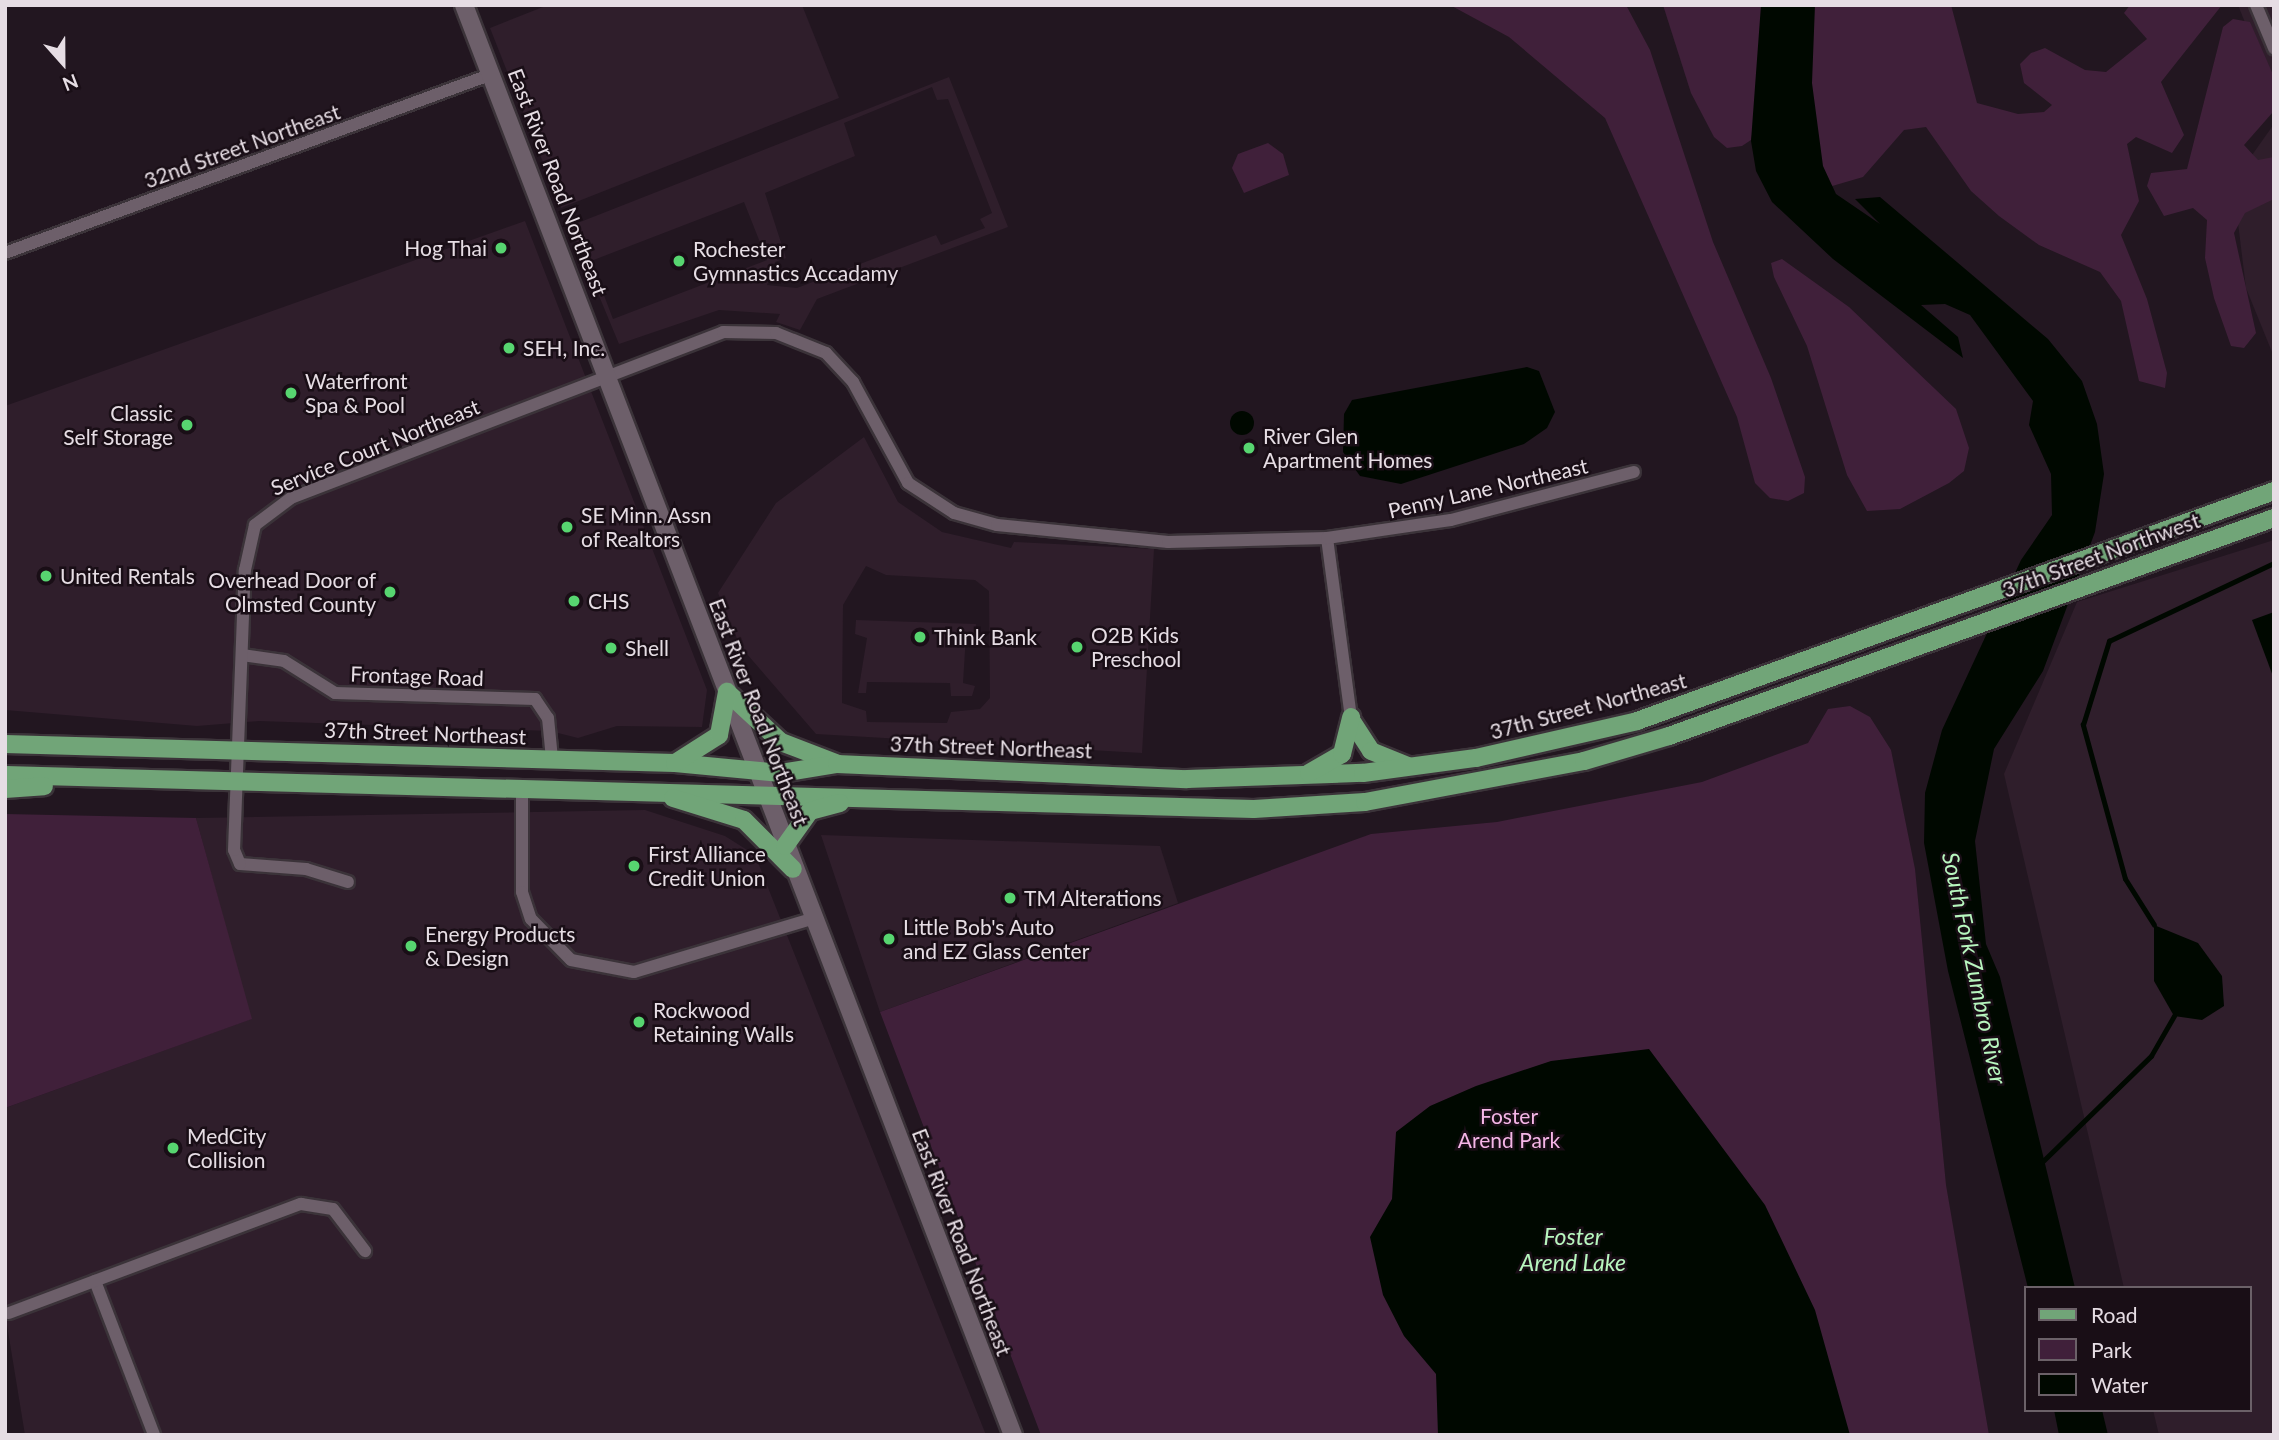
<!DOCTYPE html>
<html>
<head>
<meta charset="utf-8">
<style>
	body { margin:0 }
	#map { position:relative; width:2279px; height:1440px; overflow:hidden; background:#221620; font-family:Lato,sans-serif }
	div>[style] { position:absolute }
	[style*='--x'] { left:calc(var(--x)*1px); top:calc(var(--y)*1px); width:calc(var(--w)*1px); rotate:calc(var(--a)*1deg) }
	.built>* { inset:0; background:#2f1e2b }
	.green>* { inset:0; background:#40203a }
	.water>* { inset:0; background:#000800 }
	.round { border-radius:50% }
	.stream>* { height:4.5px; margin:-2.25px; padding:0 2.25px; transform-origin:2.25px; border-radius:2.25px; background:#000800 }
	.roads { filter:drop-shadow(2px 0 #3b3339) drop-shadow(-2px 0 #3b3339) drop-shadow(0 2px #3b3339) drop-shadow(0 -2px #3b3339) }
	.street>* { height:12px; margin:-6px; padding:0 6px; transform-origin:6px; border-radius:6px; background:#6d5f6a }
	.secondary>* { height:18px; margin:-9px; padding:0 9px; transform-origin:9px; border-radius:9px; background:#6d5f6a }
	.primary>* { height:18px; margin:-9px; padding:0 9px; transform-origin:9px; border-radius:9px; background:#71a578 }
	.dots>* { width:19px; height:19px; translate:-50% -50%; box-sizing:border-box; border:4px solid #190e16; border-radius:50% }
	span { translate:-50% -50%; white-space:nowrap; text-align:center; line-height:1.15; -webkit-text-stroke:5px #190e16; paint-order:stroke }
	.street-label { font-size:21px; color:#e6dde4 }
	.poi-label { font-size:21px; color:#e6dde4 }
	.right { translate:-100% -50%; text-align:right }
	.left { translate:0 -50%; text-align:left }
	.park-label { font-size:21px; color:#f5b6e7 }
	.water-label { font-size:23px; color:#b8f6bf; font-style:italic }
	.frame { position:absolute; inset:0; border:7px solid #e6dde4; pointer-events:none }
	.legend { position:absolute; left:2024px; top:1286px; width:228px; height:126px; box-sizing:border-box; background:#190e16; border:2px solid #6b6168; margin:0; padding:9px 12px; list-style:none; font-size:21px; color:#e6dde4 }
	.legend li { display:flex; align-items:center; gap:14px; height:35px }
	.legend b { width:35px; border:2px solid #6b6168 }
	.north { position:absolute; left:28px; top:28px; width:70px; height:70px; -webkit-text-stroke:5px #190e16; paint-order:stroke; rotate:159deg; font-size:19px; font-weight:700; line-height:28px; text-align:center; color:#e6dde4 }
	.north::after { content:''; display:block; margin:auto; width:24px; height:32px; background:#e6dde4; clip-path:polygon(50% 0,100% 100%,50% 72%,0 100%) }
</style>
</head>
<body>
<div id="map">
	<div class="built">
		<i style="clip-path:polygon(548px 5px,802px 5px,839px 98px,561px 208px,490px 28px)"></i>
		<i style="clip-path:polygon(2238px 5px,2274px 5px,2274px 95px)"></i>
		<i style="clip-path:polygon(evenodd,949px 77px,1008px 227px,817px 299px,800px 330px,776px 322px,780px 314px,719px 310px,619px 344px,570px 226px,949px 77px,932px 87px,937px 100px,948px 99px,992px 213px,980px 219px,985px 228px,941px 245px,936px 235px,797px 288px,767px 285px,775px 262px,786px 258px,765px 193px,855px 156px,844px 123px,932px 87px,949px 77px,744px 202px,767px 260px,613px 319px,591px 261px,744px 202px)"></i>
		<i style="clip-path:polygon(2274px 124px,2274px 357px,2246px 288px,2233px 182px)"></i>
		<i style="clip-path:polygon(525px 221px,707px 690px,702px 727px,617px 726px,578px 738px,550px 731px,259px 721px,197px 726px,5px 710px,5px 406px)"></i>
		<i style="clip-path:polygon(evenodd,864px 437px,898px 502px,942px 532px,1011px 548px,1014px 542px,1154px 549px,1142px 753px,816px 734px,740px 646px,718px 593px,776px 503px,864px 437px,866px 566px,886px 575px,975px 580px,989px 591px,990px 698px,980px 709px,951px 712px,947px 723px,867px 722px,866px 711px,842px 703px,843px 605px,866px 566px)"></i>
		<i style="clip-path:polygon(2274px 540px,2274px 1435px,2159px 1435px,2153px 1410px,2249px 1410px,2249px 1288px,2124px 1288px,2004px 774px,2077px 602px)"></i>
		<i style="clip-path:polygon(856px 620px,976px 624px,975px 635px,966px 635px,963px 683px,975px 686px,972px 696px,951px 696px,950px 683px,867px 682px,866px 693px,858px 693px,867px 638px,855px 634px)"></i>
		<i style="clip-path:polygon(645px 810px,725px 836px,755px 855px,986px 1435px,25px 1435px,5px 1313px,5px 1108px,251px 1019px,196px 818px)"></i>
		<i style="clip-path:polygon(821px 835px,1160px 846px,1178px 903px,880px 1012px)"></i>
	</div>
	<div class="green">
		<i style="clip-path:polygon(1450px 5px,1626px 5px,1650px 50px,1713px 242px,1771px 378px,1805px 477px,1804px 493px,1788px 501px,1770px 498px,1755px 483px,1737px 417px,1605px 118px,1509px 37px)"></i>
		<i style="clip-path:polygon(1663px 5px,1780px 5px,1751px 140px,1742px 146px,1727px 148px,1714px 137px,1691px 93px)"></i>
		<i style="clip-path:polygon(1801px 5px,1951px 5px,1977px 103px,2018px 114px,2044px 112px,2052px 105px,2024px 83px,2020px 64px,2031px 53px,2045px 48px,2085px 70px,2106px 72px,2147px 39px,2124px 13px,2130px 5px,2222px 5px,2161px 82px,2184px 135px,2172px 153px,2136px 137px,2127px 144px,2139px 201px,2121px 235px,2147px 299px,2167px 373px,2165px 388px,2139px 381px,2121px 301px,2100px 272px,2039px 245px,1999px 216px,1971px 191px,1926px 127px,1904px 130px,1863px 177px,1822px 189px)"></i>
		<i style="clip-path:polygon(2233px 19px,2250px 22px,2274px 77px,2273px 112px,2244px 145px,2258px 160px,2274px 157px,2274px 199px,2245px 213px,2234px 233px,2256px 333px,2244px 348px,2231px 346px,2214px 298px,2205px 258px,2207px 220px,2193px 208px,2164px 216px,2147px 186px,2151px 173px,2187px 169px,2223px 27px)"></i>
		<i style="clip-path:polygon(1268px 143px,1283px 154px,1289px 175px,1244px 193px,1232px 168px,1238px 154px)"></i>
		<i style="clip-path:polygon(1782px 259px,1849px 307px,1956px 409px,1969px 448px,1964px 471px,1949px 483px,1900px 509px,1867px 511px,1847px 475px,1807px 346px,1774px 277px,1771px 263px)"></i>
		<i style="clip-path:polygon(1850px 706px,1870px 717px,1891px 750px,1915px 869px,1946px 1185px,1989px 1435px,1041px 1435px,880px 1012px,1371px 834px,1497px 822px,1702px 782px,1808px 743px,1828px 709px)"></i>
		<i style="clip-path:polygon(5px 814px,196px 818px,252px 1019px,5px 1108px)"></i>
	</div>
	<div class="water">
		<i style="clip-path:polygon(1761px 5px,1815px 5px,1812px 83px,1823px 166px,1836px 194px,1880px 224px,1855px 199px,1880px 197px,2048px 339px,2082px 381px,2097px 424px,2104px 474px,2095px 532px,2043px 671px,1994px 749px,1975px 841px,1986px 944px,2000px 977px,2075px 1288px,2028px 1288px,1948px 971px,1924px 843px,1925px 793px,1942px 730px,2021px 560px,2052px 515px,2051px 474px,2029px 425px,2033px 401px,1970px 315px,1945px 304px,1921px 305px,1958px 337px,1963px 358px,1833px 259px,1772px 202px,1756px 171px,1751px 141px)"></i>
		<i style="clip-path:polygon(1527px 367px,1539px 371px,1555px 412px,1547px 428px,1524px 444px,1401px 484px,1360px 476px,1343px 452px,1344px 414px,1352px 400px)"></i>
		<i class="round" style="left:1230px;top:411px;width:24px;height:24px"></i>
		<i style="clip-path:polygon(2274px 612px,2274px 679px,2252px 620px)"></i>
		<i style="clip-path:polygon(2154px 925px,2198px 943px,2222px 976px,2224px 1006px,2202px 1020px,2174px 1016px,2154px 981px)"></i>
		<i style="clip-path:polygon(1649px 1049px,1765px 1205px,1815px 1310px,1850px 1435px,1438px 1435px,1436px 1374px,1404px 1336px,1383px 1295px,1370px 1237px,1392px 1199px,1396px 1132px,1430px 1106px,1476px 1086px,1551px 1061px)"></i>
		<i style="clip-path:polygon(2054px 1410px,2102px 1410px,2108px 1435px,2059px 1435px)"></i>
	</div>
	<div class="stream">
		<i style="--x:2154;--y:925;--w:54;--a:-122.2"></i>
		<i style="--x:2125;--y:879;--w:160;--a:-105.3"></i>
		<i style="--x:2083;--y:725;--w:88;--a:-72.8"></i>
		<i style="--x:2109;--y:641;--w:183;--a:-25.3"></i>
		<i style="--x:2042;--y:1162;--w:152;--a:-44.2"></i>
		<i style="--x:2151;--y:1056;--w:46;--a:-60.1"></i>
	</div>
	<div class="roads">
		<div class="street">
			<i style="--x:2256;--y:5;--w:47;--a:67.3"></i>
			<i style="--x:5;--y:253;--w:519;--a:-20.18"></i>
			<i style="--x:1327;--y:538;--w:181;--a:82.4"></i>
			<i style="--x:242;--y:655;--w:42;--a:8.1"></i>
			<i style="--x:284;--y:661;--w:60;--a:32.1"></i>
			<i style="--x:335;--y:693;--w:200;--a:1.7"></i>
			<i style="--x:535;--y:699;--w:23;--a:56"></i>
			<i style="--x:548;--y:718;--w:41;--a:84.4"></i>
			<i style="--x:522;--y:789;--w:103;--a:90"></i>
			<i style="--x:522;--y:892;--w:28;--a:72"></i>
			<i style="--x:531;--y:919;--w:57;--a:45.7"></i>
			<i style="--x:571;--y:960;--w:64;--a:10.8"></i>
			<i style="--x:634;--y:972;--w:186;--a:-16.6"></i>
			<i style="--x:348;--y:882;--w:44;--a:-162.8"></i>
			<i style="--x:306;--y:869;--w:66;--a:-175.7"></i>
			<i style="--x:240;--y:864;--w:15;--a:-113"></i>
			<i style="--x:234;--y:850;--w:280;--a:-87.8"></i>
			<i style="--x:245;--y:570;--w:46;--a:-77.5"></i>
			<i style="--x:255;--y:525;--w:45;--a:-36.9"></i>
			<i style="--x:291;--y:498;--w:463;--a:-21"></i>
			<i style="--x:723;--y:332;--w:53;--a:1.1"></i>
			<i style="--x:776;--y:333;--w:54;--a:21.8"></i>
			<i style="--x:826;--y:353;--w:40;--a:47"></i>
			<i style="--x:853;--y:382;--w:115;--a:61.4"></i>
			<i style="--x:908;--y:483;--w:55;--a:33.1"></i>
			<i style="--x:954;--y:513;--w:45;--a:15.6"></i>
			<i style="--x:997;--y:525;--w:172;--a:5.7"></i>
			<i style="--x:1168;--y:542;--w:159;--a:-1.4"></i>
			<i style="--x:1327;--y:538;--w:125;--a:-8.3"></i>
			<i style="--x:1451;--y:520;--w:189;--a:-14.7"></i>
			<i style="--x:95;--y:1281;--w:165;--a:69"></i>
			<i style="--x:9;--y:1313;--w:312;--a:-20.5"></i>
			<i style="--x:301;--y:1204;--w:32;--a:9"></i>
			<i style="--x:333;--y:1209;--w:53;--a:52.7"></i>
		</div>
		<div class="secondary">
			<i style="--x:464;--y:5;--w:1532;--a:69"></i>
		</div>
		<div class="primary">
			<i style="--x:727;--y:692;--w:74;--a:42.8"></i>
			<i style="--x:781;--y:742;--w:59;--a:20.9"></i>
			<i style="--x:1353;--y:723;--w:33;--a:57"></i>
			<i style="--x:1371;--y:751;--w:40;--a:22"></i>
			<i style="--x:5;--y:744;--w:670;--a:1.62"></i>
			<i style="--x:675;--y:763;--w:106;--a:5.4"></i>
			<i style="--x:781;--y:773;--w:57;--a:-9.1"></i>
			<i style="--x:837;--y:764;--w:350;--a:2.5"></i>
			<i style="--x:1187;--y:779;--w:176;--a:-2"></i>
			<i style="--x:1363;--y:773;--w:114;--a:-7.6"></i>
			<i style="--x:1476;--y:758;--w:165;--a:-12.9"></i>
			<i style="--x:1637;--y:721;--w:677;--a:-19.85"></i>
			<i style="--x:675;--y:763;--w:52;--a:-32.5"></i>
			<i style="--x:719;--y:735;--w:44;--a:-79.5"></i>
			<i style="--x:1309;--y:773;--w:38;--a:-30"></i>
			<i style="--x:1342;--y:754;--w:38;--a:-76"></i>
			<i style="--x:5;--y:775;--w:1249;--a:1.56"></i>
			<i style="--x:1254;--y:809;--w:111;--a:-3.6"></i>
			<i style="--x:1365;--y:802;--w:223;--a:-10.6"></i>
			<i style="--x:1584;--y:761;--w:89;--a:-16.4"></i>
			<i style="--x:1669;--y:736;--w:643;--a:-19.82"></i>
			<i style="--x:5;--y:789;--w:39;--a:-4"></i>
			<i style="--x:673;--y:798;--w:74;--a:17.2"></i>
			<i style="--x:744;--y:820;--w:69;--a:45"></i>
			<i style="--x:785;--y:846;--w:43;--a:-54.5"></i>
			<i style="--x:810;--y:811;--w:31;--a:-15"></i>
		</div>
	</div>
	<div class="dots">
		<i style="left:501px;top:248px;background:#57d570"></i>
		<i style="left:679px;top:261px;background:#57d570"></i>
		<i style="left:509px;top:348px;background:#57d570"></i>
		<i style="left:291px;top:393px;background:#57d570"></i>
		<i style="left:187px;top:425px;background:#57d570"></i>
		<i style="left:1249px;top:448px;background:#57d570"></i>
		<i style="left:567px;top:527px;background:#57d570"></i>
		<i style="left:46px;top:576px;background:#57d570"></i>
		<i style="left:390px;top:592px;background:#57d570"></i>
		<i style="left:574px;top:601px;background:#57d570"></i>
		<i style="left:920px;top:637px;background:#57d570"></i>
		<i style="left:1077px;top:647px;background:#57d570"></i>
		<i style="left:611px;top:648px;background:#57d570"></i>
		<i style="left:634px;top:866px;background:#57d570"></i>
		<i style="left:1010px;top:898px;background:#57d570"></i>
		<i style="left:889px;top:939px;background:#57d570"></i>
		<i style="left:411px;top:946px;background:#57d570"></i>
		<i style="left:639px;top:1022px;background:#57d570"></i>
		<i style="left:173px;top:1148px;background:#57d570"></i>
	</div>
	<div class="street-label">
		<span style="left:242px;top:146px;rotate:-20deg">32nd Street Northeast</span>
		<span style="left:558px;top:182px;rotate:69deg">East River Road Northeast</span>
		<span style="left:375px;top:447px;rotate:-22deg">Service Court Northeast</span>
		<span style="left:1488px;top:488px;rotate:-13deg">Penny Lane Northeast</span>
		<span style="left:2101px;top:555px;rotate:-20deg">37th Street Northwest</span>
		<span style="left:417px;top:676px;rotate:2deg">Frontage Road</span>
		<span style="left:1588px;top:706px;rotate:-15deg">37th Street Northeast</span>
		<span style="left:759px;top:712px;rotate:69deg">East River Road Northeast</span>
		<span style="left:425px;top:733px;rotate:2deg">37th Street Northeast</span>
		<span style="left:991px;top:747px;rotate:2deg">37th Street Northeast</span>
		<span style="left:962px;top:1242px;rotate:69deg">East River Road Northeast</span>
	</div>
	<div class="poi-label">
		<span class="right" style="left:487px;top:248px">Hog Thai</span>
		<span class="left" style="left:693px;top:261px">Rochester<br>Gymnastics Accadamy</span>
		<span class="left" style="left:523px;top:348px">SEH, Inc.</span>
		<span class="left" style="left:305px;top:393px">Waterfront<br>Spa &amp; Pool</span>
		<span class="right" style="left:173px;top:425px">Classic<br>Self Storage</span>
		<span class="left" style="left:1263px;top:448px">River Glen<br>Apartment Homes</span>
		<span class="left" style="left:581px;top:527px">SE Minn. Assn<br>of Realtors</span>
		<span class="left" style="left:60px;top:576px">United Rentals</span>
		<span class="right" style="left:376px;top:592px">Overhead Door of<br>Olmsted County</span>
		<span class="left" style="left:588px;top:601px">CHS</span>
		<span class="left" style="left:1091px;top:647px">O2B Kids<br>Preschool</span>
		<span class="left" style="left:934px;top:637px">Think Bank</span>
		<span class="left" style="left:625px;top:648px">Shell</span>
		<span class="left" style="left:648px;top:866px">First Alliance<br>Credit Union</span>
		<span class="left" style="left:1024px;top:898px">TM Alterations</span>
		<span class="left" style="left:903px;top:939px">Little Bob's Auto<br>and EZ Glass Center</span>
		<span class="left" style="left:425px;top:946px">Energy Products<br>&amp; Design</span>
		<span class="left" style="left:653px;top:1022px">Rockwood<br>Retaining Walls</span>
		<span class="left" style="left:187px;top:1148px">MedCity<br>Collision</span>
	</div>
	<div class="park-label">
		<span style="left:1509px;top:1128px">Foster<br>Arend Park</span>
	</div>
	<div class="water-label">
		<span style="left:1975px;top:968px;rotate:78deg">South Fork Zumbro River</span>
		<span style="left:1573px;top:1249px">Foster<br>Arend Lake</span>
	</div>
	<div class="frame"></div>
	<ul class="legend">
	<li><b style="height:9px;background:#71a578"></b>Road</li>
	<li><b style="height:19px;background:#40203a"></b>Park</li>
	<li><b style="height:19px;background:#000800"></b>Water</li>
	</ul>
	<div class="north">N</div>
</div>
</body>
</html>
